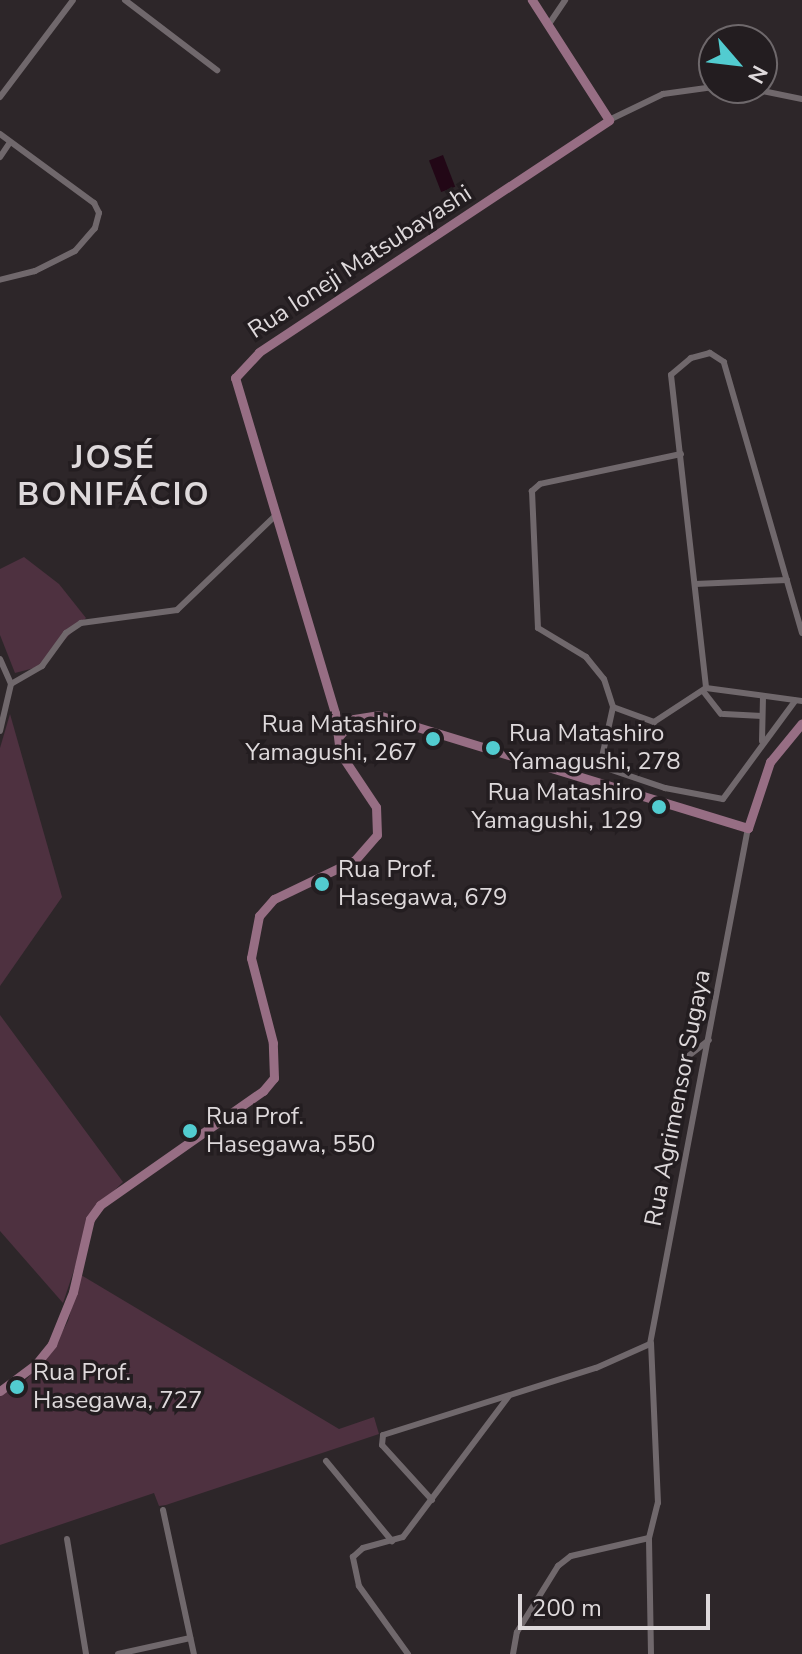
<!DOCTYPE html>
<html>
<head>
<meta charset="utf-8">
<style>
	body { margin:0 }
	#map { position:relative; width:802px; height:1654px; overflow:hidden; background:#2d2629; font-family:"Nunito Sans",sans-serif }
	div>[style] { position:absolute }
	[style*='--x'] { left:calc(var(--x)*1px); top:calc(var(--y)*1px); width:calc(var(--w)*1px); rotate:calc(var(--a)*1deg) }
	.green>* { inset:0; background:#4e3140 }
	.water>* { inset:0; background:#220716; transform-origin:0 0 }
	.street>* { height:6px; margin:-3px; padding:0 3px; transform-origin:3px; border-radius:3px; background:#70686c }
	.secondary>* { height:9px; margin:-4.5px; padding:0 4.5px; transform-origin:4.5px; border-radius:4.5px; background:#976e84 }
	.dots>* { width:22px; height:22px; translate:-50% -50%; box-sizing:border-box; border:4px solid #231d20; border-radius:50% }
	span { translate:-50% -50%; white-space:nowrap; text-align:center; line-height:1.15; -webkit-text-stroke:7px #231d20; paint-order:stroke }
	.street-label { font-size:24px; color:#ded9db }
	.poi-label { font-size:24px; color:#ded9db }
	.right { translate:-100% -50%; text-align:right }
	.left { translate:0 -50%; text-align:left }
	.district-label { font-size:32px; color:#ded9db; font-weight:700; letter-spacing:2px }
	.north { position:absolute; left:698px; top:24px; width:80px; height:80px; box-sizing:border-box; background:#231d20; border:2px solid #6e686b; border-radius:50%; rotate:118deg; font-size:22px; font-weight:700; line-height:32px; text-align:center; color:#ded9db }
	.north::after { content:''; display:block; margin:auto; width:28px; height:36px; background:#52ccd0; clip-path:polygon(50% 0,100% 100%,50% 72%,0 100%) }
	.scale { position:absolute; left:518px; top:1594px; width:192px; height:36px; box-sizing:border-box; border:4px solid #ded9db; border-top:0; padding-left:10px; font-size:24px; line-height:28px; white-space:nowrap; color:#ded9db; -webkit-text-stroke:6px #231d20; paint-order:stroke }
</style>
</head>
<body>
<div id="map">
	<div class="green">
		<i style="clip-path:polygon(24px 557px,59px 584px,86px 618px,38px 667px,15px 673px,0 635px,0 569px)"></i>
		<i style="clip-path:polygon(10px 714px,62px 897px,0 986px,0 748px)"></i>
		<i style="clip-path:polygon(0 1015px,123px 1182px,94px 1210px,63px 1303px,0 1231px)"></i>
		<i style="clip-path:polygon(81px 1275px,339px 1429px,374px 1417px,379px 1434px,166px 1505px,159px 1506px,154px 1493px,0 1545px,0 1396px,22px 1384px,51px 1353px,68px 1321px)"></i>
	</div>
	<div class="water">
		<i style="left:443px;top:155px;width:34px;height:15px;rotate:69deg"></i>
	</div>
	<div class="street">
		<i style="--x:125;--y:0;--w:116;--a:37.3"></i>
		<i style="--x:549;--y:24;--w:29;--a:-56"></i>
		<i style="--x:748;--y:88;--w:55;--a:11.5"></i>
		<i style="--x:0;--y:97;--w:121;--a:-53"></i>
		<i style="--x:609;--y:120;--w:60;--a:-25.7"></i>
		<i style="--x:663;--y:94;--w:51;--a:-7.8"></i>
		<i style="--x:0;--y:134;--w:117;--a:36.3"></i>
		<i style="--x:94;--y:203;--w:11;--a:63"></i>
		<i style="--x:99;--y:213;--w:16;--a:105"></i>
		<i style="--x:95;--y:228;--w:30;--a:131"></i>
		<i style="--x:75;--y:251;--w:45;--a:153.4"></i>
		<i style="--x:35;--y:271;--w:36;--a:166"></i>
		<i style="--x:0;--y:157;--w:18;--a:-56"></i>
		<i style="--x:681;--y:454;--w:144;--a:168"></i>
		<i style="--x:540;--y:484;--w:11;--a:139"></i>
		<i style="--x:532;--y:491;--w:137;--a:87.5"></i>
		<i style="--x:538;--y:628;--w:56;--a:31.1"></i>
		<i style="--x:586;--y:657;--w:28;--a:51"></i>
		<i style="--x:604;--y:679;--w:29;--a:72"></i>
		<i style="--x:613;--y:707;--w:60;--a:102.4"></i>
		<i style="--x:600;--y:766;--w:69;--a:18.7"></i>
		<i style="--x:665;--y:788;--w:59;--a:10.7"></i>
		<i style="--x:723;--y:799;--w:122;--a:-53.7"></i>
		<i style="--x:695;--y:584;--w:92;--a:-2.5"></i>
		<i style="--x:802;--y:633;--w:282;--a:-106.1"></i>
		<i style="--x:724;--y:362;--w:17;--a:-147"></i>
		<i style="--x:710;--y:353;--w:20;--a:165"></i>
		<i style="--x:691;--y:358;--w:26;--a:140"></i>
		<i style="--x:671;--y:375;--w:315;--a:83.6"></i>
		<i style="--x:706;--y:688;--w:97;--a:7.7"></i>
		<i style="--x:0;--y:659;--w:27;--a:66"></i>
		<i style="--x:11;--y:684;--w:36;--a:-30"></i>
		<i style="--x:42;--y:666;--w:41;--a:-54"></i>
		<i style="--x:66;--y:633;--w:18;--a:-34"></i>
		<i style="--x:81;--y:623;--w:97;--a:-7.7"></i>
		<i style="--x:177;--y:610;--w:137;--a:-43.8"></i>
		<i style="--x:703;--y:691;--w:29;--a:52"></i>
		<i style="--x:613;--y:707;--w:44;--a:20.1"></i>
		<i style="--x:654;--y:722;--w:62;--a:-33.2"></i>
		<i style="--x:724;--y:714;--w:38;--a:3"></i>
		<i style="--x:0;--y:731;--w:48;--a:-76.8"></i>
		<i style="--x:762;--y:741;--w:43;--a:-88.7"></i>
		<i style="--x:682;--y:1061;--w:34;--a:-38"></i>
		<i style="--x:326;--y:1461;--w:104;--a:50.5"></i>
		<i style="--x:432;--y:1500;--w:74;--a:-132.3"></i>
		<i style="--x:382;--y:1445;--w:10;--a:-84"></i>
		<i style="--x:383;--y:1435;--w:223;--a:-17.5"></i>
		<i style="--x:596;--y:1368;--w:59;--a:-24"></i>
		<i style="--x:650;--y:1344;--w:525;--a:-79.25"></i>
		<i style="--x:163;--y:1510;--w:147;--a:77.9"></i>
		<i style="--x:67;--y:1539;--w:117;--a:80.6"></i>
		<i style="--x:118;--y:1654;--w:74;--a:-12.5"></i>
		<i style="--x:408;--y:1654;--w:84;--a:-125.8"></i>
		<i style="--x:359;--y:1586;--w:30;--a:-102"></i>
		<i style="--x:353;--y:1557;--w:13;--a:-42"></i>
		<i style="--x:363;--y:1548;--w:41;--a:-15.4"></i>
		<i style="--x:403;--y:1537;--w:176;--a:-53.1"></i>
		<i style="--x:513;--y:1654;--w:22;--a:-80"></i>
		<i style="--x:517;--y:1632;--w:78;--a:-58.2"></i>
		<i style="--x:558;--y:1566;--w:16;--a:-38"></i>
		<i style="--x:571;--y:1556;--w:80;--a:-13"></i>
		<i style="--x:651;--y:1654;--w:116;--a:-91"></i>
		<i style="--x:649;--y:1538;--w:36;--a:-76"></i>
		<i style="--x:658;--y:1503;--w:160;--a:-92.5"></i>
	</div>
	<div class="secondary">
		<i style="--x:340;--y:735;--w:21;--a:-49"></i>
		<i style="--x:354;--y:719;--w:24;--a:-9"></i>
		<i style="--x:378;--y:715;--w:387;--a:17"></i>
		<i style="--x:748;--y:828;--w:70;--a:-71.6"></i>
		<i style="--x:770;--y:762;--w:50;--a:-50.6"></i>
		<i style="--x:0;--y:1391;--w:45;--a:-36.9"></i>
		<i style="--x:36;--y:1364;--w:26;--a:-51"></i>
		<i style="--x:52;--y:1344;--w:56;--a:-68"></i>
		<i style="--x:73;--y:1292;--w:75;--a:-76.9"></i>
		<i style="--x:90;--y:1219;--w:17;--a:-54"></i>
		<i style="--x:100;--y:1205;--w:199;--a:-35"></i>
		<i style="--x:263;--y:1091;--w:17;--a:-50"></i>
		<i style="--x:274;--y:1078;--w:35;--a:-92"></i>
		<i style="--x:273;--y:1043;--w:88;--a:-104.5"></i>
		<i style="--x:251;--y:958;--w:43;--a:-79.2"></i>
		<i style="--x:259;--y:916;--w:23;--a:-49"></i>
		<i style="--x:274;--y:899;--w:90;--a:-25.7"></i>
		<i style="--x:355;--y:860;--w:33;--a:-49"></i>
		<i style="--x:377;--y:835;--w:28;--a:-92"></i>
		<i style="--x:376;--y:807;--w:65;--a:-123.7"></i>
		<i style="--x:340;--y:753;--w:40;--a:-97.1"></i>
		<i style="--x:335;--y:713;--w:350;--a:-106.6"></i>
		<i style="--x:235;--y:378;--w:35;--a:-47"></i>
		<i style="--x:259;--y:352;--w:420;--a:-33.5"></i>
		<i style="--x:609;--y:120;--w:143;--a:-122.7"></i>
	</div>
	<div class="dots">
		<i style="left:433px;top:739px;background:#52ccd0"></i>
		<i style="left:493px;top:748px;background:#52ccd0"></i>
		<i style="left:659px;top:807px;background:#52ccd0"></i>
		<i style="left:322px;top:884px;background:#52ccd0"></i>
		<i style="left:190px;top:1131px;background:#52ccd0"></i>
		<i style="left:17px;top:1387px;background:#52ccd0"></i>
	</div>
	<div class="street-label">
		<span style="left:360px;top:262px;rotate:-33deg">Rua Ioneji Matsubayashi</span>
		<span style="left:678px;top:1098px;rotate:-79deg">Rua Agrimensor Sugaya</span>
	</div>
	<div class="poi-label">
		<span class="right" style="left:417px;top:739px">Rua Matashiro<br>Yamagushi, 267</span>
		<span class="left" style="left:509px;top:748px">Rua Matashiro<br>Yamagushi, 278</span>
		<span class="right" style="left:643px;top:807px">Rua Matashiro<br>Yamagushi, 129</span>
		<span class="left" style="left:338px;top:884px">Rua Prof.<br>Hasegawa, 679</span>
		<span class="left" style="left:206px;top:1131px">Rua Prof.<br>Hasegawa, 550</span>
		<span class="left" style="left:33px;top:1387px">Rua Prof.<br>Hasegawa, 727</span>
	</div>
	<div class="district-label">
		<span style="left:114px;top:477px">JOSÉ<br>BONIFÁCIO</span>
	</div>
	<div class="north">N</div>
	<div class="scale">200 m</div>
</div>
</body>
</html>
